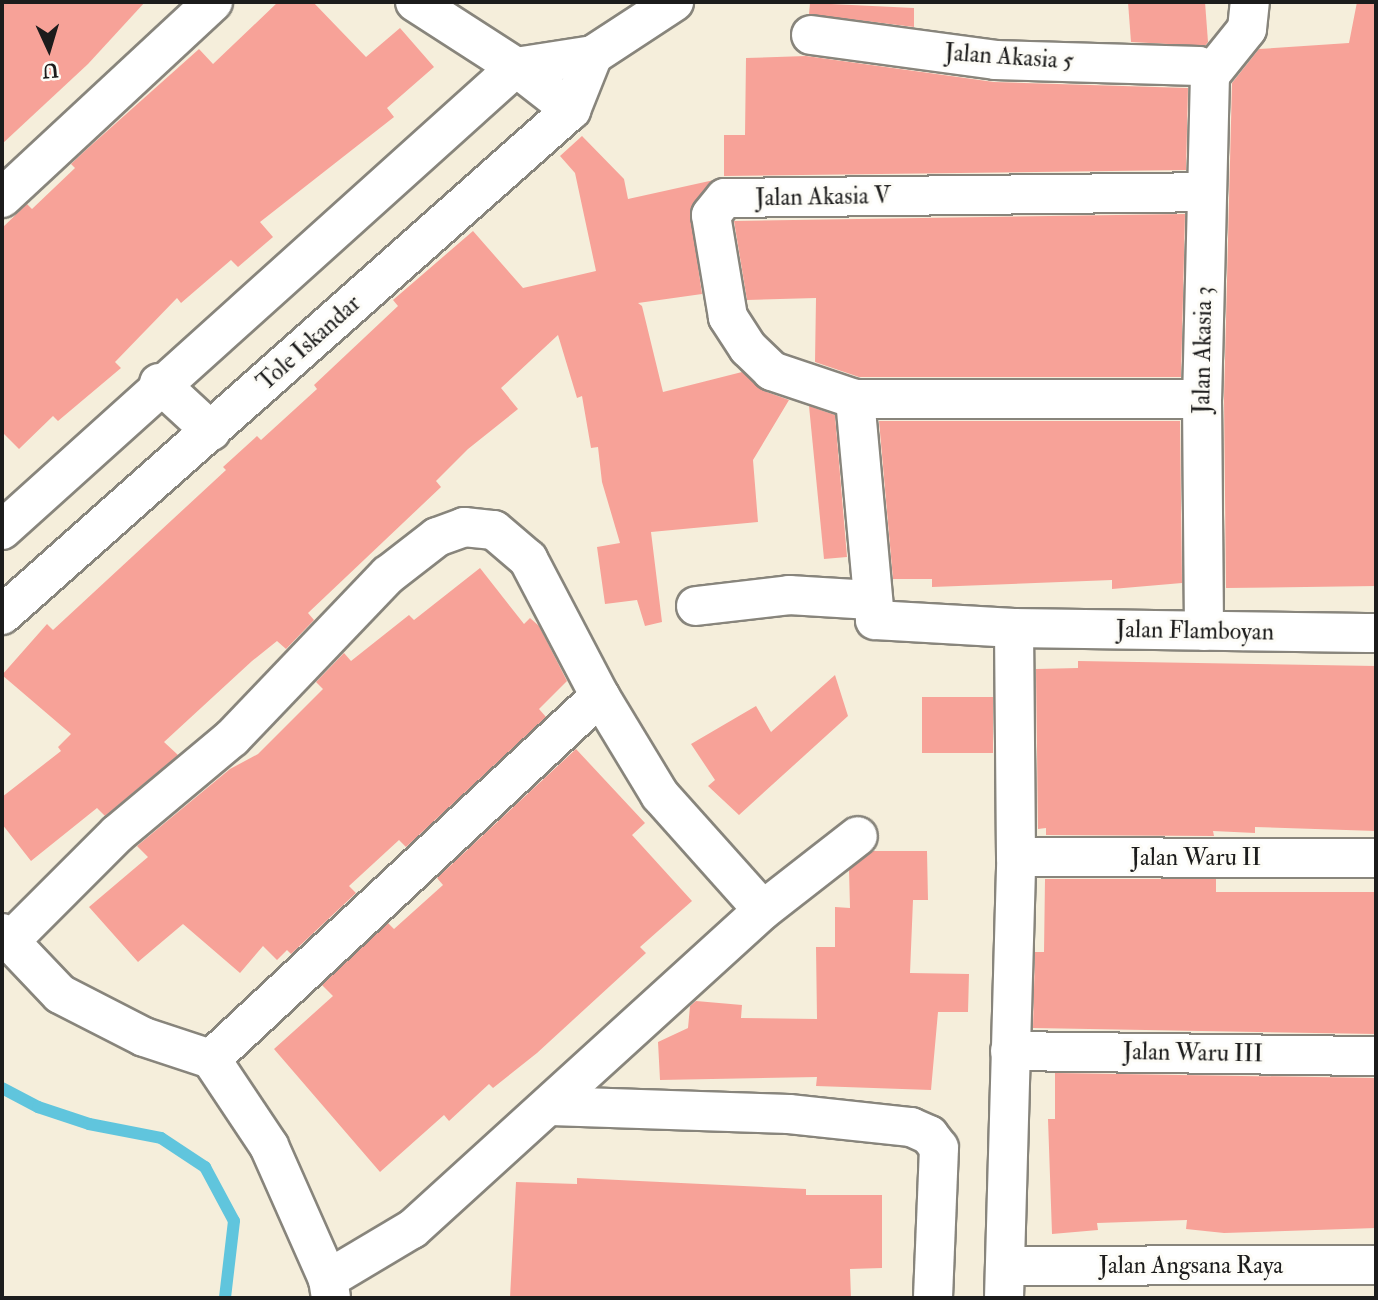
<!DOCTYPE html>
<html>
<head>
<meta charset="utf-8">
<style>
	body { margin:0 }
	#map { position:relative; width:1378px; height:1300px; overflow:hidden; background:#f5eedb; font-family:"IM FELL Double Pica",serif }
	div>[style] { position:absolute }
	[style*='--x'] { left:calc(var(--x)*1px); top:calc(var(--y)*1px); width:calc(var(--w)*1px); rotate:calc(var(--a)*1deg) }
	.stream>* { height:12px; margin:-6px; padding:0 6px; transform-origin:6px; border-radius:6px; background:#60c5dd }
	.building>* { inset:0; background:#f7a298; transform-origin:0 0 }
	.roads { filter:drop-shadow(2px 0 #88857c) drop-shadow(-2px 0 #88857c) drop-shadow(0 2px #88857c) drop-shadow(0 -2px #88857c) }
	.minor>* { height:38px; margin:-19px; padding:0 19px; transform-origin:19px; border-radius:19px; background:#fff }
	span { translate:-50% -50%; white-space:nowrap; text-align:center; line-height:1.15; -webkit-text-stroke:6px #fdfcf7; paint-order:stroke }
	.street-label { font-size:24px; color:#1c1c1c }
	.frame { position:absolute; inset:0; border:4px solid #1c1c1c; pointer-events:none }
	.north { position:absolute; left:14px; top:14px; width:70px; height:70px; -webkit-text-stroke:5px #fdfcf7; paint-order:stroke; rotate:176deg; font-size:19px; font-weight:700; line-height:28px; text-align:center; color:#1c1c1c }
	.north::after { content:''; display:block; margin:auto; width:24px; height:32px; background:#1c1c1c; clip-path:polygon(50% 0,100% 100%,50% 72%,0 100%) }
</style>
</head>
<body>
<div id="map">
	<div class="stream">
		<i style="--x:2;--y:1088;--w:41;--a:27.8"></i>
		<i style="--x:38;--y:1107;--w:54;--a:18.4"></i>
		<i style="--x:89;--y:1124;--w:73;--a:11"></i>
		<i style="--x:161;--y:1138;--w:53;--a:33.4"></i>
		<i style="--x:205;--y:1167;--w:61;--a:61.8"></i>
		<i style="--x:234;--y:1221;--w:78;--a:96.7"></i>
	</div>
	<div class="building">
		<i style="clip-path:polygon(2px 2px,145px 2px,88px 64px,2px 144px)"></i>
		<i style="clip-path:polygon(278px 2px,313px 2px,366px 57px,400px 28px,434px 67px,387px 108px,394px 117px,260px 222px,273px 237px,238px 267px,231px 260px,181px 303px,177px 298px,115px 362px,121px 368px,58px 421px,53px 416px,19px 449px,2px 432px,2px 228px,27px 204px,32px 209px,75px 168px,71px 164px,87px 149px,199px 49px,213px 64px)"></i>
		<i style="clip-path:polygon(1128px 2px,1205px 2px,1208px 42px,1205px 46px,1131px 42px)"></i>
		<i style="clip-path:polygon(1357px 2px,1376px 2px,1376px 586px,1226px 588px,1224px 399px,1232px 83px,1259px 49px,1349px 43px)"></i>
		<i style="clip-path:polygon(810px 3px,914px 8px,914px 27px,809px 14px)"></i>
		<i style="clip-path:polygon(806px 56px,994px 82px,1188px 88px,1186px 170px,724px 176px,724px 135px,745px 135px,746px 58px)"></i>
		<i style="clip-path:polygon(582px 136px,624px 179px,628px 199px,714px 180px,690px 210px,702px 294px,638px 303px,642px 306px,663px 392px,742px 372px,764px 391px,789px 400px,753px 460px,758px 522px,651px 532px,662px 622px,645px 626px,637px 600px,605px 604px,597px 547px,620px 543px,602px 482px,598px 447px,591px 448px,582px 396px,577px 398px,558px 335px,501px 388px,518px 409px,468px 449px,436px 481px,441px 487px,308px 613px,314px 620px,286px 649px,277px 641px,252px 661px,164px 742px,178px 755px,105px 816px,97px 808px,31px 861px,2px 824px,2px 797px,61px 751px,58px 747px,71px 734px,2px 675px,47px 624px,53px 630px,226px 470px,223px 467px,257px 436px,261px 440px,317px 389px,314px 385px,398px 306px,393px 300px,473px 231px,523px 288px,596px 271px,575px 173px,560px 156px)"></i>
		<i style="clip-path:polygon(1185px 214px,1181px 377px,859px 377px,815px 362px,816px 298px,747px 300px,734px 221px)"></i>
		<i style="clip-path:polygon(809px 406px,835px 415px,847px 557px,824px 559px)"></i>
		<i style="clip-path:polygon(879px 421px,1180px 421px,1182px 583px,1112px 589px,1112px 580px,932px 587px,932px 579px,893px 579px)"></i>
		<i style="clip-path:polygon(480px 568px,524px 624px,530px 618px,539px 626px,567px 681px,539px 709px,546px 717px,406px 847px,399px 840px,349px 886px,356px 893px,291px 954px,287px 950px,277px 960px,263px 946px,240px 973px,183px 924px,138px 962px,89px 907px,148px 857px,137px 846px,230px 769px,258px 754px,323px 689px,316px 682px,344px 653px,351px 661px,409px 615px,414px 620px)"></i>
		<i style="clip-path:polygon(1078px 661px,1376px 666px,1376px 831px,1255px 827px,1255px 833px,1213px 831px,1214px 836px,1046px 835px,1046px 828px,1038px 829px,1036px 669px,1078px 668px)"></i>
		<i style="clip-path:polygon(835px 675px,848px 716px,739px 815px,708px 786px,715px 780px,691px 744px,756px 706px,771px 732px)"></i>
		<i style="left:993px;top:697px;width:56px;height:71px;rotate:90deg"></i>
		<i style="clip-path:polygon(576px 749px,645px 823px,632px 835px,692px 901px,640px 947px,646px 953px,537px 1053px,493px 1088px,489px 1084px,449px 1121px,444px 1115px,380px 1172px,274px 1049px,333px 996px,322px 985px,388px 923px,394px 929px,443px 885px,437px 878px)"></i>
		<i style="clip-path:polygon(873px 851px,927px 851px,928px 900px,913px 900px,910px 973px,969px 974px,968px 1012px,938px 1012px,931px 1090px,816px 1086px,817px 1077px,660px 1080px,658px 1042px,688px 1028px,690px 1006px,696px 1001px,742px 1005px,741px 1018px,817px 1019px,816px 947px,835px 947px,835px 907px,850px 908px,849px 870px)"></i>
		<i style="clip-path:polygon(1045px 879px,1216px 879px,1216px 892px,1376px 892px,1376px 1034px,1033px 1028px,1035px 952px,1044px 952px)"></i>
		<i style="clip-path:polygon(1055px 1073px,1376px 1078px,1376px 1228px,1224px 1233px,1186px 1229px,1187px 1220px,1097px 1223px,1098px 1230px,1052px 1234px,1048px 1119px,1055px 1119px)"></i>
		<i style="clip-path:polygon(577px 1178px,806px 1189px,806px 1195px,882px 1195px,882px 1268px,850px 1269px,851px 1298px,510px 1298px,516px 1182px,577px 1184px)"></i>
	</div>
	<div class="roads">
		<div class="minor">
			<i style="--x:415;--y:2;--w:120;--a:32.8"></i>
			<i style="--x:516;--y:67;--w:70;--a:38"></i>
			<i style="--x:811;--y:35;--w:186;--a:7.7"></i>
			<i style="--x:995;--y:60;--w:204;--a:1.7"></i>
			<i style="--x:1199;--y:66;--w:14;--a:39"></i>
			<i style="--x:1210;--y:75;--w:324;--a:91.4"></i>
			<i style="--x:1202;--y:399;--w:232;--a:89.5"></i>
			<i style="--x:1210;--y:75;--w:59;--a:-51.2"></i>
			<i style="--x:1247;--y:29;--w:27;--a:-84"></i>
			<i style="--x:2;--y:198;--w:288;--a:-42.9"></i>
			<i style="--x:159;--y:383;--w:71;--a:42.7"></i>
			<i style="--x:855;--y:399;--w:88;--a:-161.4"></i>
			<i style="--x:772;--y:371;--w:33;--a:-136"></i>
			<i style="--x:748;--y:348;--w:37;--a:-123"></i>
			<i style="--x:728;--y:317;--w:103;--a:-99.5"></i>
			<i style="--x:711;--y:215;--w:22;--a:-51"></i>
			<i style="--x:725;--y:198;--w:480;--a:-0.7"></i>
			<i style="--x:1202;--y:399;--w:347;--a:180"></i>
			<i style="--x:855;--y:399;--w:222;--a:84.8"></i>
			<i style="--x:875;--y:620;--w:139;--a:3.3"></i>
			<i style="--x:1014;--y:628;--w:362;--a:0.8"></i>
			<i style="--x:2;--y:530;--w:692;--a:-42.01"></i>
			<i style="--x:516;--y:67;--w:78;--a:-8.9"></i>
			<i style="--x:593;--y:55;--w:97;--a:-33.2"></i>
			<i style="--x:696;--y:606;--w:94;--a:-6.7"></i>
			<i style="--x:789;--y:595;--w:82;--a:3.5"></i>
			<i style="--x:2;--y:615;--w:761;--a:-41.59"></i>
			<i style="--x:571;--y:110;--w:59;--a:-68.2"></i>
			<i style="--x:1016;--y:857;--w:360;--a:0.2"></i>
			<i style="--x:763;--y:910;--w:120;--a:-37.9"></i>
			<i style="--x:2;--y:933;--w:84;--a:46.4"></i>
			<i style="--x:60;--y:994;--w:94;--a:27.1"></i>
			<i style="--x:144;--y:1037;--w:71;--a:18.2"></i>
			<i style="--x:211;--y:1059;--w:105;--a:56.3"></i>
			<i style="--x:269;--y:1146;--w:145;--a:66.1"></i>
			<i style="--x:328;--y:1279;--w:19;--a:81"></i>
			<i style="--x:8;--y:943;--w:154;--a:-45"></i>
			<i style="--x:117;--y:834;--w:150;--a:-39.9"></i>
			<i style="--x:232;--y:738;--w:226;--a:-46.3"></i>
			<i style="--x:388;--y:575;--w:62;--a:-37.8"></i>
			<i style="--x:437;--y:537;--w:29;--a:-20"></i>
			<i style="--x:464;--y:527;--w:30;--a:6"></i>
			<i style="--x:494;--y:530;--w:45;--a:40.5"></i>
			<i style="--x:528;--y:559;--w:155;--a:62.3"></i>
			<i style="--x:600;--y:696;--w:116;--a:58.8"></i>
			<i style="--x:660;--y:795;--w:154;--a:48.2"></i>
			<i style="--x:763;--y:910;--w:474;--a:137.7"></i>
			<i style="--x:412;--y:1229;--w:98;--a:149.2"></i>
			<i style="--x:1010;--y:1051;--w:366;--a:0.8"></i>
			<i style="--x:211;--y:1059;--w:532;--a:-43.02"></i>
			<i style="--x:551;--y:1106;--w:238;--a:1.9"></i>
			<i style="--x:789;--y:1114;--w:123;--a:6.1"></i>
			<i style="--x:911;--y:1127;--w:20;--a:24"></i>
			<i style="--x:929;--y:1135;--w:16;--a:52"></i>
			<i style="--x:939;--y:1148;--w:150;--a:92.3"></i>
			<i style="--x:1005;--y:1266;--w:371;--a:-0.2"></i>
			<i style="--x:1004;--y:1298;--w:441;--a:-88.4"></i>
			<i style="--x:1016;--y:857;--w:229;--a:-90.5"></i>
		</div>
	</div>
	<div class="street-label">
		<span style="left:1009px;top:57px;rotate:4deg">Jalan Akasia 5</span>
		<span style="left:823px;top:197px;rotate:-1deg">Jalan Akasia V</span>
		<span style="left:309px;top:343px;rotate:-42deg">Tole Iskandar</span>
		<span style="left:1203px;top:350px;rotate:-89deg">Jalan Akasia 3</span>
		<span style="left:1195px;top:631px;rotate:1deg">Jalan Flamboyan</span>
		<span style="left:1196px;top:858px">Jalan Waru II</span>
		<span style="left:1193px;top:1053px;rotate:1deg">Jalan Waru III</span>
		<span style="left:1191px;top:1266px">Jalan Angsana Raya</span>
	</div>
	<div class="frame"></div>
	<div class="north">U</div>
</div>
</body>
</html>
